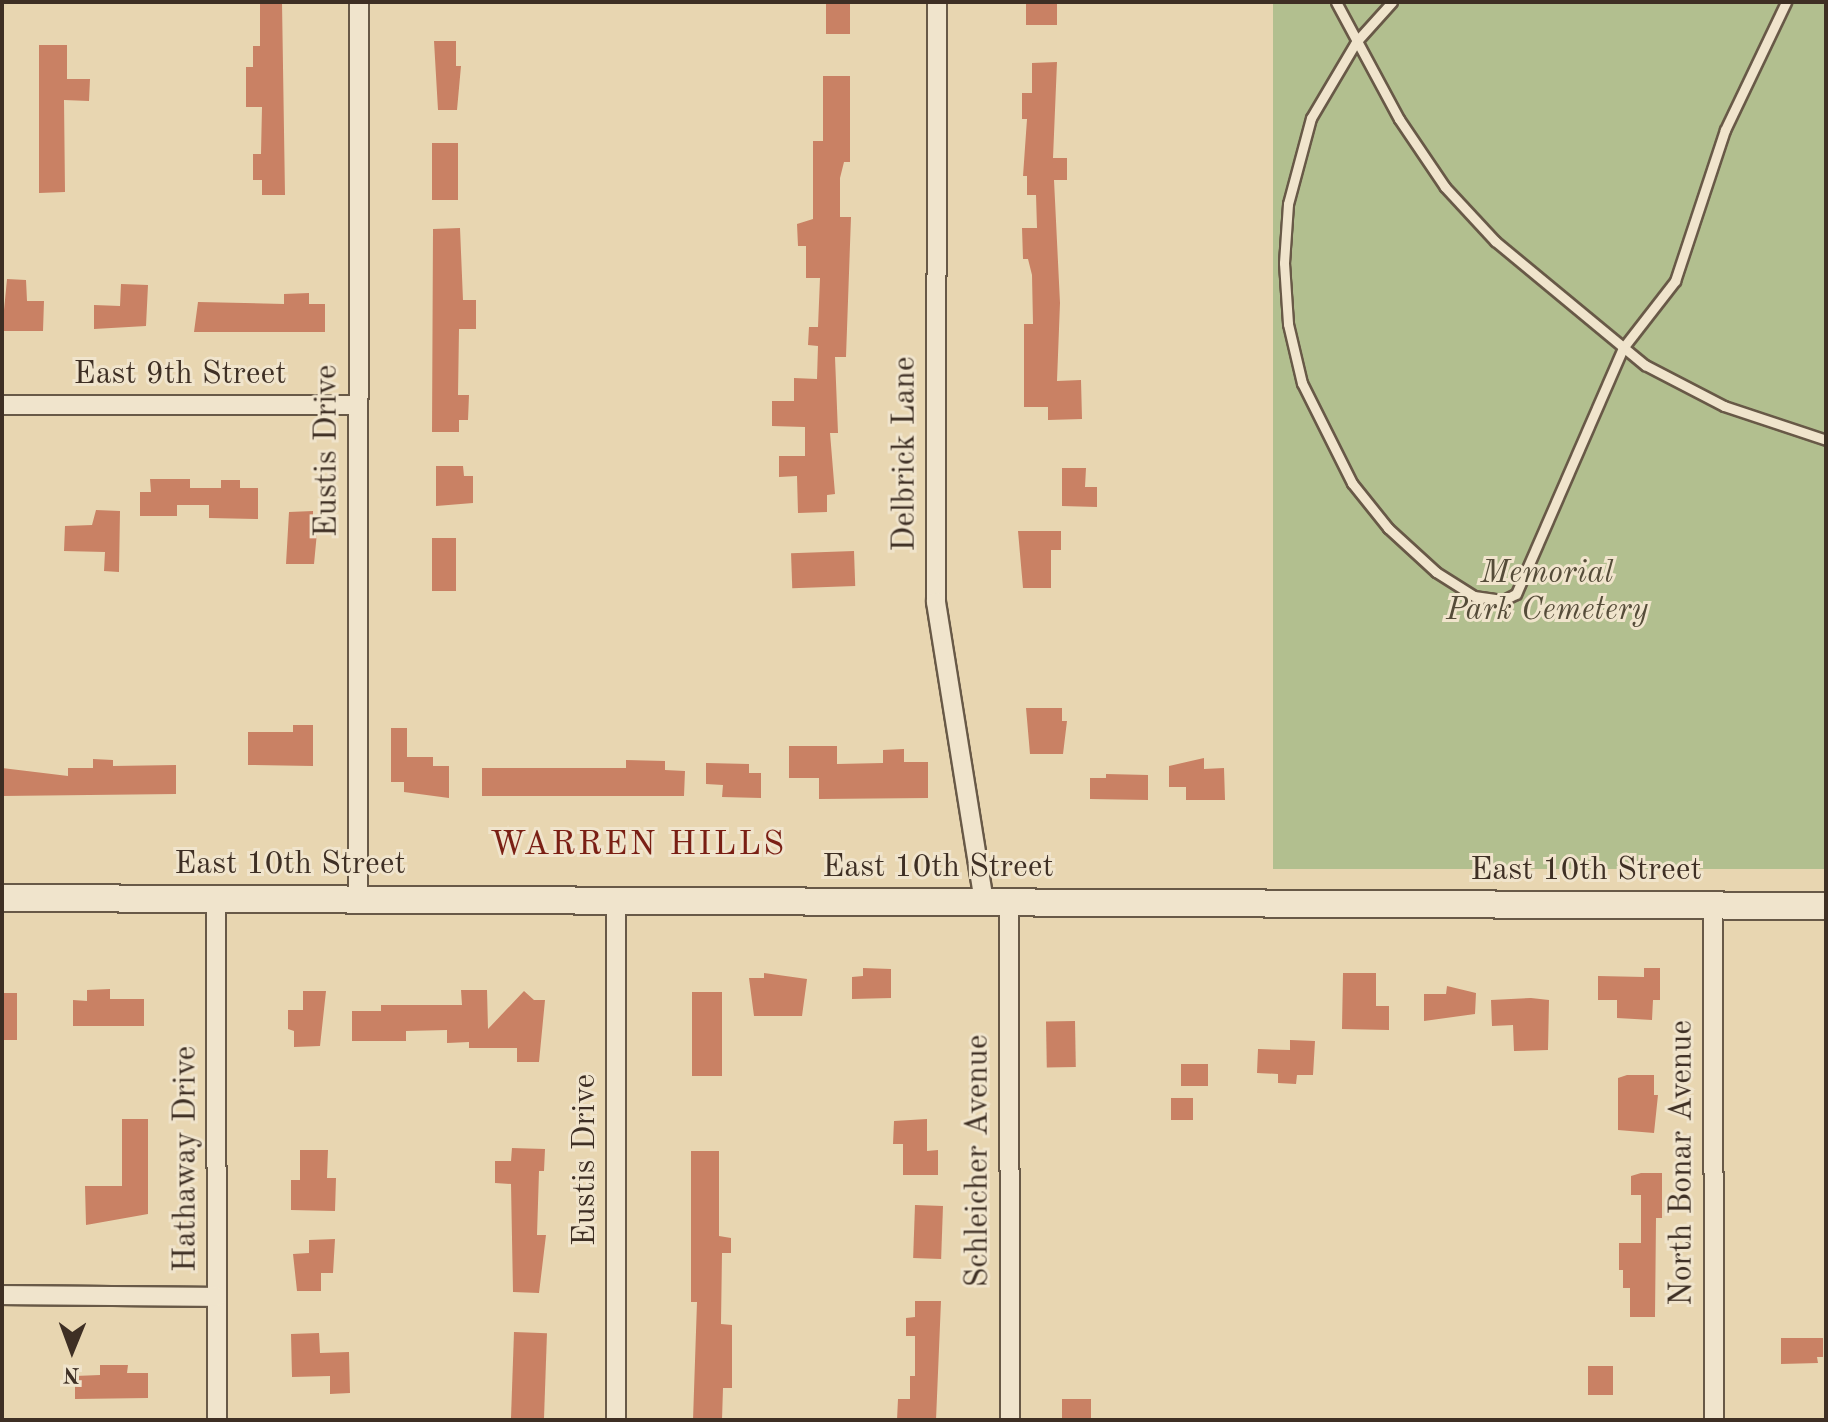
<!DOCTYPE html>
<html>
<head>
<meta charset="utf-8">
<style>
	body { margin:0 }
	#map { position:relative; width:1828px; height:1422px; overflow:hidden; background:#e8d6b1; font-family:"Old Standard TT",serif }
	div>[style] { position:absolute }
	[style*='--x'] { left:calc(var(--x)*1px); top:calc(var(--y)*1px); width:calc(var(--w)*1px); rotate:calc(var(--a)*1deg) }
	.green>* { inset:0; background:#b2bf8f; transform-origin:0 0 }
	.building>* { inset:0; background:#c98164; transform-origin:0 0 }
	.roads { filter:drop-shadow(2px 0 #685947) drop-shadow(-2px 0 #685947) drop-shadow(0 2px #685947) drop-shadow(0 -2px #685947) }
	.lane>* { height:9px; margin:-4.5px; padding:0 4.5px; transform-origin:4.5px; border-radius:4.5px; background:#f0e4cc }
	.street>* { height:18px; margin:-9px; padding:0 9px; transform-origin:9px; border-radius:9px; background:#f0e4cc }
	.secondary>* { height:26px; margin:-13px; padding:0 13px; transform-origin:13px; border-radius:13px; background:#f0e4cc }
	span { translate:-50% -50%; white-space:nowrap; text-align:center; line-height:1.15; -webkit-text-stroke:6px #f0e4cc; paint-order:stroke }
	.street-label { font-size:32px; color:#3e2f24 }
	.park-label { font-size:32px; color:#554c39; font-style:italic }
	.neighbourhood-label { font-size:34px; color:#7a1f14; letter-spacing:2px }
	.frame { position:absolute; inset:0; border:4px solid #3e2f24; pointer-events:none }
	.north { position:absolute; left:32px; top:1310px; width:80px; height:80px; -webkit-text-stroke:6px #f0e4cc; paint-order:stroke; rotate:181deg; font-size:22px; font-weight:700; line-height:32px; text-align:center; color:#3e2f24 }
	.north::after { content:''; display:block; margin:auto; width:28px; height:36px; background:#3e2f24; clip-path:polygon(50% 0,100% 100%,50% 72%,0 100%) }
</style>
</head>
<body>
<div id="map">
	<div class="green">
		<i style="left:1273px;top:2px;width:553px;height:867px"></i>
	</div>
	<div class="building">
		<i style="clip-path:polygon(260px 2px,282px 2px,285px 195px,262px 195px,262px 180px,253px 180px,253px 154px,261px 154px,262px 107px,246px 107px,246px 67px,253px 67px,253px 46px,260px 46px)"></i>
		<i style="left:826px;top:2px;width:24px;height:32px"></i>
		<i style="left:1026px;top:2px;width:31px;height:23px"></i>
		<i style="clip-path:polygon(434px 41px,456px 41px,456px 66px,461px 66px,457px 110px,438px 110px)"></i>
		<i style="clip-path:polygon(39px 45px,67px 45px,67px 79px,90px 79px,89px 101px,64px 100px,65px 192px,39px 193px)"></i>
		<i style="clip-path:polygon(1057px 62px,1053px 158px,1067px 158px,1067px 180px,1054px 180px,1060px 303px,1057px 381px,1081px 380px,1082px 419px,1048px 420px,1048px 407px,1024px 407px,1024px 324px,1033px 324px,1032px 275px,1028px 259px,1023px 259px,1022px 228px,1037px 228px,1036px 195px,1027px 195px,1027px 176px,1023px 176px,1027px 119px,1022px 119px,1022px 93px,1032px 93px,1032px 63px)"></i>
		<i style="clip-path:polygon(823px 76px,850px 76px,850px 162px,844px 162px,840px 178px,840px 217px,851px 217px,846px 357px,835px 357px,838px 433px,830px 433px,835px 494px,827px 495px,827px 512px,798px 513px,797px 476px,779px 477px,779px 456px,805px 456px,805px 427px,772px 426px,772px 401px,794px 401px,794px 378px,817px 379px,818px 346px,808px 345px,809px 327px,818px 327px,820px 278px,806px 278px,806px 246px,798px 246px,797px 224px,813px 219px,813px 141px,823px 141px)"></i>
		<i style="left:432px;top:143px;width:26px;height:57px"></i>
		<i style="clip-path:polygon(460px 228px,463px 300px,476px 300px,476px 329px,459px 329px,458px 395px,469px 395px,468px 420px,459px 420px,459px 432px,432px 432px,433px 229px)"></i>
		<i style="clip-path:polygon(7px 279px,26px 280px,27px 301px,44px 301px,43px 331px,2px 331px)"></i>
		<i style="clip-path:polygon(121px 284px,148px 285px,146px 326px,94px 329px,94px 305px,120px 306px)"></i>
		<i style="clip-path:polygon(309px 293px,309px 304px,325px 304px,325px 332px,194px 332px,198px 302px,284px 304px,284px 294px)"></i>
		<i style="clip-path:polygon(436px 466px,463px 466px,464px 476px,473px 476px,473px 503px,436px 506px)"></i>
		<i style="clip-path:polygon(1062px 468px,1086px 468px,1085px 487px,1097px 487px,1097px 507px,1062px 506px)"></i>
		<i style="clip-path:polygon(150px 479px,190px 479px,190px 488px,221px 488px,221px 480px,240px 480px,240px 488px,258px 488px,258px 519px,209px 518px,209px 505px,177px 505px,177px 516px,140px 516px,140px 492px,151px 492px)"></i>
		<i style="clip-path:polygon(96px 510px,120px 511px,119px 572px,104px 571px,105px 552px,64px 551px,65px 526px,92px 525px)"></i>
		<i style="clip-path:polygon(313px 511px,313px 522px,318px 522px,314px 564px,286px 564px,289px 512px)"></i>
		<i style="clip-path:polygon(1018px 531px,1061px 531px,1061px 550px,1051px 550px,1051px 588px,1023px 588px)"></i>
		<i style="left:432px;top:538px;width:24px;height:53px"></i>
		<i style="left:854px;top:551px;width:35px;height:63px;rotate:88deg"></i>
		<i style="clip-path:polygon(1026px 708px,1062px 708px,1062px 721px,1067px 721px,1063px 754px,1030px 754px)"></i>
		<i style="clip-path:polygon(293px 725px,313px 725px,313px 766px,248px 765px,248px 732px,293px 732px)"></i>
		<i style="clip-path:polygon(391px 728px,407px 728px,407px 757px,433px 757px,433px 766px,449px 766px,449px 798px,404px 792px,404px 782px,391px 782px)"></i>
		<i style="clip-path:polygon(789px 746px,837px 746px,837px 764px,883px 763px,883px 750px,904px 749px,904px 762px,928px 762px,928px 798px,819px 799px,819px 778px,789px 778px)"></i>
		<i style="clip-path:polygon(1204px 758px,1204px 769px,1224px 768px,1225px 800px,1186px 800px,1186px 787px,1169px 787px,1169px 766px)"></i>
		<i style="clip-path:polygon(93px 759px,113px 760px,113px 766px,176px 765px,176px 794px,2px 796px,2px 768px,68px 776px,68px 768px,93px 768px)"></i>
		<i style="clip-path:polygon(626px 760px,665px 761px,665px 770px,685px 771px,684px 796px,482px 796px,482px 768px,626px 768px)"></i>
		<i style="clip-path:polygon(706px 763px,749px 764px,749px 773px,761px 773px,761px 798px,722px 797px,723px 785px,706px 784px)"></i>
		<i style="clip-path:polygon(1106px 774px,1148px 775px,1148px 800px,1090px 799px,1090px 778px,1106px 778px)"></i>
		<i style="clip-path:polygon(863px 968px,891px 969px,891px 998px,852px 999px,852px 977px,863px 976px)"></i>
		<i style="clip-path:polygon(1644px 968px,1660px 968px,1660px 1000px,1653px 1000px,1652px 1020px,1617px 1018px,1617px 1000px,1598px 1000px,1598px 976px,1644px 977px)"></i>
		<i style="clip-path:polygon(764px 973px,807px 979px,802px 1016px,754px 1016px,749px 978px,764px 978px)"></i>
		<i style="clip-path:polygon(1343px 973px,1376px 973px,1376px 1006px,1389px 1006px,1389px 1030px,1342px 1029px)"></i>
		<i style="clip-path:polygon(1447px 986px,1476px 993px,1475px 1014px,1424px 1021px,1424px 994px,1446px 994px)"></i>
		<i style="clip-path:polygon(110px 989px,110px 999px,144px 999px,144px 1026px,73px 1026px,73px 1000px,87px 1001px,87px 990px)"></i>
		<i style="clip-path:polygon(461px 990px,487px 990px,488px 1029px,524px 991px,534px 1000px,545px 1000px,539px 1062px,517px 1062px,517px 1048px,469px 1048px,469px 1042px,447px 1043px,447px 1030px,406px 1031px,406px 1041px,352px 1041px,352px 1011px,381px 1011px,381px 1005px,462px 1005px)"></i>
		<i style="clip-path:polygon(303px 991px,326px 991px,320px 1046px,294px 1047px,294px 1031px,288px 1029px,288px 1010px,303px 1010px)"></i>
		<i style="left:692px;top:992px;width:30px;height:84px"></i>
		<i style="left:2px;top:993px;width:15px;height:47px"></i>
		<i style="clip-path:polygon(1531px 998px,1549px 1000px,1548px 1050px,1514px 1051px,1513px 1025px,1492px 1026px,1491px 1000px)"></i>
		<i style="left:1075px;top:1021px;width:46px;height:29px;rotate:89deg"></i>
		<i style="clip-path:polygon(1290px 1040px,1315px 1041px,1313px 1075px,1297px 1075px,1296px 1084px,1278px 1083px,1278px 1074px,1257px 1073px,1258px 1049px,1290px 1050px)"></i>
		<i style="left:1181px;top:1064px;width:27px;height:22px"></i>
		<i style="clip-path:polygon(1627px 1075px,1654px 1075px,1654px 1095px,1658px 1095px,1654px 1133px,1618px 1130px,1618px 1078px)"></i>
		<i style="left:1171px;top:1098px;width:22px;height:22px"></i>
		<i style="clip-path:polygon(122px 1119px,148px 1119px,148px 1214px,86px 1225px,85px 1186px,122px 1186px)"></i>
		<i style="clip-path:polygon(927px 1119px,927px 1151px,938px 1150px,938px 1175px,903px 1175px,903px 1144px,893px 1144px,894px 1121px)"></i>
		<i style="clip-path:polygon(512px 1148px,545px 1149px,544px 1171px,539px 1171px,537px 1235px,546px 1235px,539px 1293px,513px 1292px,511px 1184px,495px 1183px,495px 1161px,511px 1161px)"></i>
		<i style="clip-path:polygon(300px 1150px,328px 1150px,327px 1178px,336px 1178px,335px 1211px,291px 1210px,291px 1180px,300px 1180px)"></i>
		<i style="clip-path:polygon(691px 1151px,719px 1151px,719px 1236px,731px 1238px,731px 1253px,722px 1253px,721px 1324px,732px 1325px,732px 1388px,723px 1388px,722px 1420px,693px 1420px,697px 1302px,691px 1302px)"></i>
		<i style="clip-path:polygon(1641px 1173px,1662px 1173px,1662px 1218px,1656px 1218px,1655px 1317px,1630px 1317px,1630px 1288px,1623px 1288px,1623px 1270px,1619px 1270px,1619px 1243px,1641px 1243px,1641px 1195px,1631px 1195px,1631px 1176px)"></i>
		<i style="left:915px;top:1205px;width:28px;height:53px;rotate:2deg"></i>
		<i style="clip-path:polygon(335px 1239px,333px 1273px,321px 1273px,321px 1291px,297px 1291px,293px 1254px,309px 1253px,309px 1240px)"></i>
		<i style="clip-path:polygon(915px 1301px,941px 1301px,936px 1420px,897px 1420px,898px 1399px,910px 1399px,910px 1376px,915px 1376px,915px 1336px,906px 1336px,906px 1318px,915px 1317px)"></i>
		<i style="left:514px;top:1332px;width:33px;height:88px;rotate:2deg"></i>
		<i style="clip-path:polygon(319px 1333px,320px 1353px,349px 1352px,350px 1393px,330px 1394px,330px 1376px,292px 1377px,291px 1334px)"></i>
		<i style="clip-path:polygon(1781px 1338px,1823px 1338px,1823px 1357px,1817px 1357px,1818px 1363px,1781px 1364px)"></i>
		<i style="clip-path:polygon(100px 1365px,128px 1365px,127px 1373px,148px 1373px,148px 1398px,75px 1399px,75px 1376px,100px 1375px)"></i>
		<i style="left:1613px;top:1366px;width:29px;height:25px;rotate:90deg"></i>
		<i style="left:1062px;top:1399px;width:29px;height:21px"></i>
	</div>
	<div class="roads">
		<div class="lane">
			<i style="--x:1336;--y:2;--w:133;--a:61.7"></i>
			<i style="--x:1399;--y:119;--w:82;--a:55.9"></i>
			<i style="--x:1445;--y:187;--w:74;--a:47.2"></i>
			<i style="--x:1495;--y:241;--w:195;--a:39.6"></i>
			<i style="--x:1645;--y:365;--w:89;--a:27.4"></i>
			<i style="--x:1724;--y:406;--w:108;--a:18.4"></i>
			<i style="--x:1392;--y:2;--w:54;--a:132"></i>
			<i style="--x:1356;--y:42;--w:88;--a:120.6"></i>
			<i style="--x:1311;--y:118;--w:89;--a:105"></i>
			<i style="--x:1288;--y:204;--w:59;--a:93.9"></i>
			<i style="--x:1284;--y:263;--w:61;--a:86.2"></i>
			<i style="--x:1288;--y:324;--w:61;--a:76.7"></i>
			<i style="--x:1302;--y:383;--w:112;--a:63.4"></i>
			<i style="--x:1352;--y:483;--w:58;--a:51.3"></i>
			<i style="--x:1388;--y:528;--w:65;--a:42.5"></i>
			<i style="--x:1436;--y:572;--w:45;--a:32.3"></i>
			<i style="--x:1474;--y:596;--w:30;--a:8"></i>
			<i style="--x:1504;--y:600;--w:13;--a:-27"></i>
			<i style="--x:1516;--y:594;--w:268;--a:-66.5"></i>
			<i style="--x:1623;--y:348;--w:85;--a:-52.2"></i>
			<i style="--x:1675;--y:281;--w:159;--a:-71.7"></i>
			<i style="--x:1725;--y:130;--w:142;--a:-64.5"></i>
		</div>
		<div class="street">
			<i style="--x:937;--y:2;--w:600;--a:90.1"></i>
			<i style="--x:936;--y:602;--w:304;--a:80.9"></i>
			<i style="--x:2;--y:405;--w:356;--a:0"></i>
			<i style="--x:216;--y:899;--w:521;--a:89.89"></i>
			<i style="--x:358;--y:899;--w:897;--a:-89.94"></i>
			<i style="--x:616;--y:901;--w:519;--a:90"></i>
			<i style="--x:1009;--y:902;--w:518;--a:89.89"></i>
			<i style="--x:1713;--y:905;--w:515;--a:89.89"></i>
			<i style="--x:2;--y:1295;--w:215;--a:0.5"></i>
		</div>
		<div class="secondary">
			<i style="--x:2;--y:898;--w:1824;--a:0.25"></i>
		</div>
	</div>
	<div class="street-label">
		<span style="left:180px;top:375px">East 9th Street</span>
		<span style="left:328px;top:451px;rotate:-90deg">Eustis Drive</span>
		<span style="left:906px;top:454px;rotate:-90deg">Delbrick Lane</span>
		<span style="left:290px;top:865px">East 10th Street</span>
		<span style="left:938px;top:868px">East 10th Street</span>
		<span style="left:1586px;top:871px">East 10th Street</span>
		<span style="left:187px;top:1159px;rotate:-90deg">Hathaway Drive</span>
		<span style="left:586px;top:1160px;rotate:-90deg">Eustis Drive</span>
		<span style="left:979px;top:1161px;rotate:-90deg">Schleicher Avenue</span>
		<span style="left:1683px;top:1163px;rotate:-90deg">North Bonar Avenue</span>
	</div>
	<div class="park-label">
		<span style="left:1547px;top:593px">Memorial<br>Park Cemetery</span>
	</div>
	<div class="neighbourhood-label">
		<span style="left:638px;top:846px">WARREN HILLS</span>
	</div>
	<div class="frame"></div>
	<div class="north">N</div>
</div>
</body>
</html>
